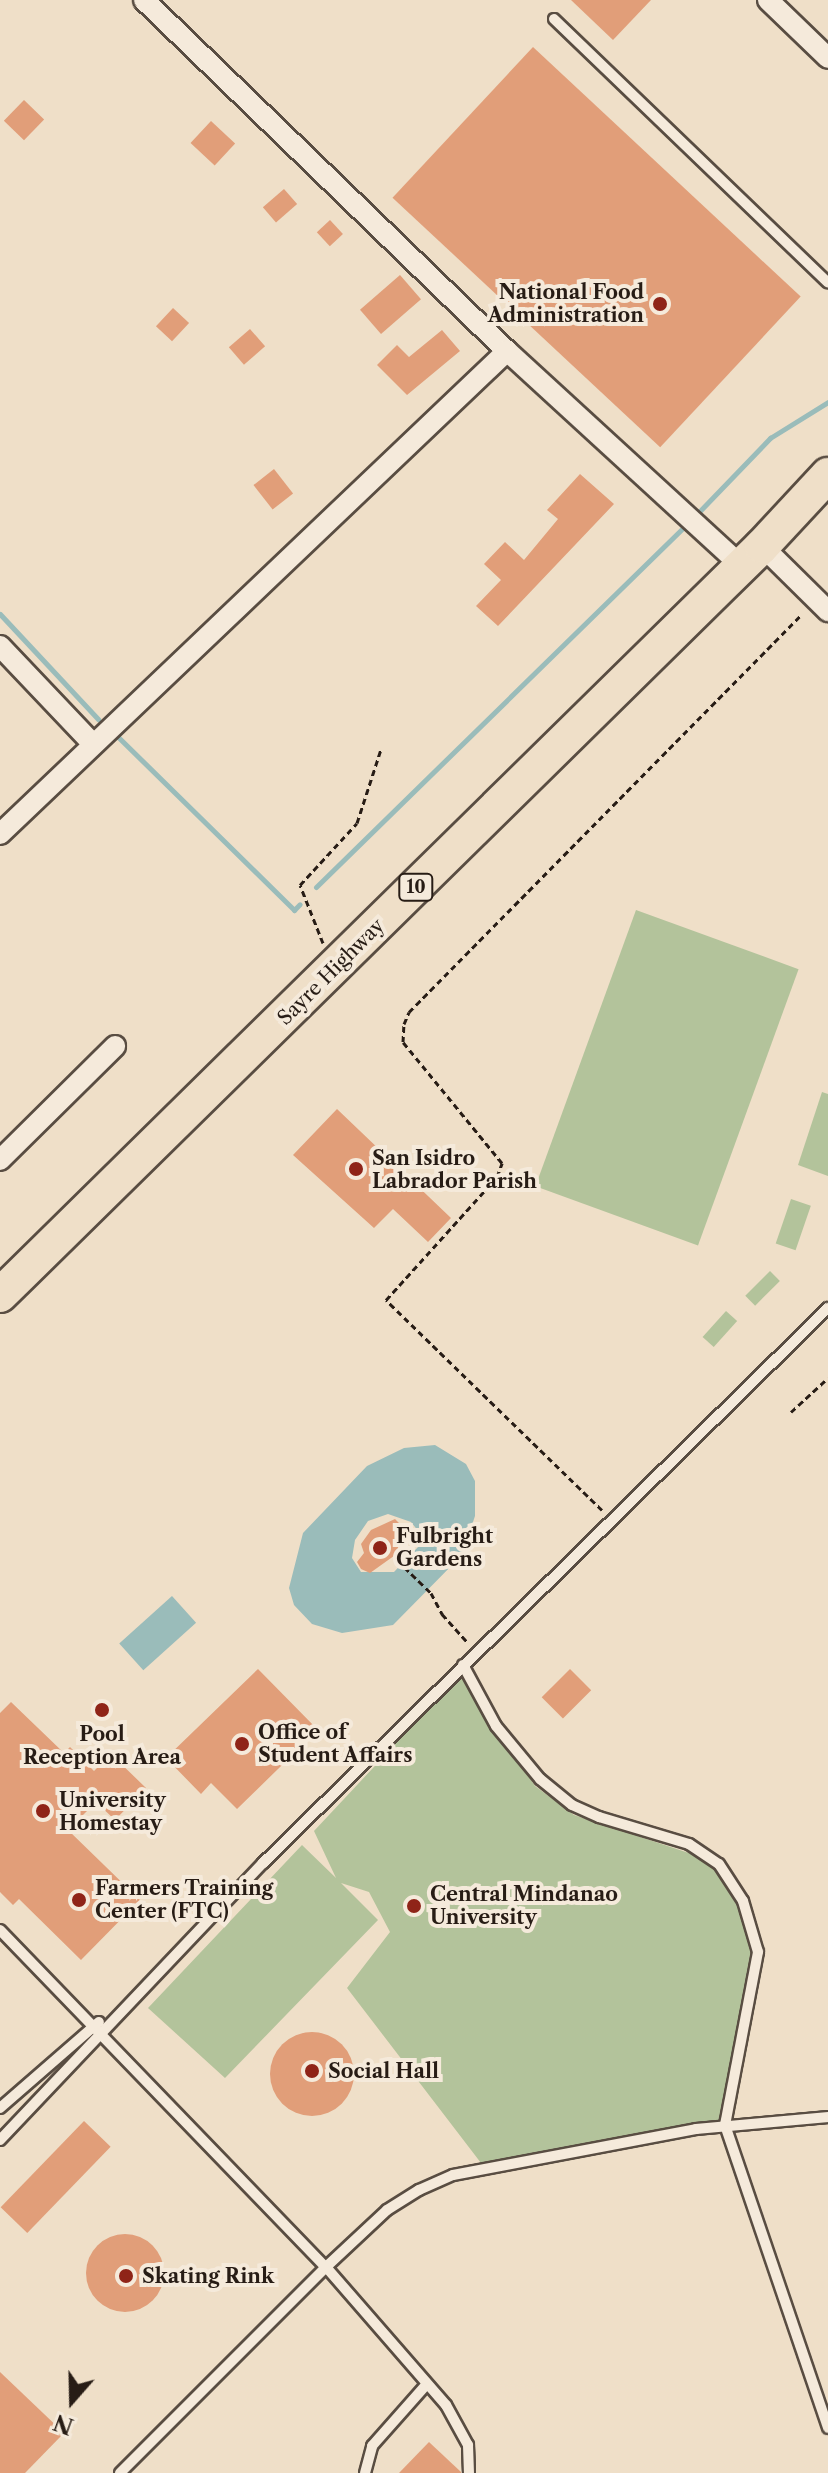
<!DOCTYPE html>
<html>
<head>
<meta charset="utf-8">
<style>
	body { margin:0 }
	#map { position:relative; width:828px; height:2473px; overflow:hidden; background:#efdfc8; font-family:"Libre Caslon Text",serif }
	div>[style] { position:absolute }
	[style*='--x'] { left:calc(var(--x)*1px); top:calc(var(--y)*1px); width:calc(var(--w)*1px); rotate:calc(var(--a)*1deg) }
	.green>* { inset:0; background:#b3c39b; transform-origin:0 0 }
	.water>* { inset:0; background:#9abcba; transform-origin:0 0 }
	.stream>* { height:5px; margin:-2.5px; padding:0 2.5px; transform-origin:2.5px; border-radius:2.5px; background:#9abcba }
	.building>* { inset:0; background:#e19e79; transform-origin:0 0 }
	.round { border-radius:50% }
	.path>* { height:3px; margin-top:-1.5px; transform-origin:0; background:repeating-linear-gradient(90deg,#271c15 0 6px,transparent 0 10px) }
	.roads { filter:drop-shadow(2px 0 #594d42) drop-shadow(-2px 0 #594d42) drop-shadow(0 2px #594d42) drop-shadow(0 -2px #594d42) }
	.service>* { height:10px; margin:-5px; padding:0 5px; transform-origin:5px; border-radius:5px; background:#f5eadb }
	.minor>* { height:20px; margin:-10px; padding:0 10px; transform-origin:10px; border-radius:10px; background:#f5eadb }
	.trunk>* { height:34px; margin:-17px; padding:0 17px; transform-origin:17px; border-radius:17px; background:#efdfc8 }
	.dots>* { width:22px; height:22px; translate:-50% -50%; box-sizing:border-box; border:4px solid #f5eadb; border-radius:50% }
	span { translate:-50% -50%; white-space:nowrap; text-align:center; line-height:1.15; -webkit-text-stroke:8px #f5eadb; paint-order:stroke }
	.shield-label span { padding:2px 6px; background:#f5eadb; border:2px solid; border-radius:6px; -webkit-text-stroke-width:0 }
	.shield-label { font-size:18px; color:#271c15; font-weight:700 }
	.poi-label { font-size:20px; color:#271c15; font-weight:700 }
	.right { translate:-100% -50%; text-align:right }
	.left { translate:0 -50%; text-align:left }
	.street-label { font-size:20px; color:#271c15 }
	.north { position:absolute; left:32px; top:2361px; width:80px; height:80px; -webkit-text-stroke:6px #f5eadb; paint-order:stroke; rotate:200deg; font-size:22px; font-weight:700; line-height:32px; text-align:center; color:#271c15 }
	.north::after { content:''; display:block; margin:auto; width:28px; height:36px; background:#271c15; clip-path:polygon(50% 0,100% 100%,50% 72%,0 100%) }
</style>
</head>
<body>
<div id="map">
	<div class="green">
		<i style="left:636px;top:910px;width:173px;height:294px;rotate:20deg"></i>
		<i style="clip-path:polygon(822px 1092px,828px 1094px,828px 1176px,798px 1165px)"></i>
		<i style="left:791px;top:1199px;width:21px;height:47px;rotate:19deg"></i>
		<i style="left:770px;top:1271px;width:14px;height:35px;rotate:45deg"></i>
		<i style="left:726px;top:1311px;width:15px;height:35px;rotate:42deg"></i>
		<i style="clip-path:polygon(461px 1674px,535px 1786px,574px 1815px,716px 1862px,743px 1901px,758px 1952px,725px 2125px,481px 2163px,347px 1988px,390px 1932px,369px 1892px,341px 1883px,378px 1920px,225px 2078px,148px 2008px,302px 1845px,336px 1878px,314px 1831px)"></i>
	</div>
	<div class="water">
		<i style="clip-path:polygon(evenodd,435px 1445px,466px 1464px,475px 1481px,475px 1516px,462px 1555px,393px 1625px,342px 1633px,312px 1624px,294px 1605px,289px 1588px,303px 1533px,367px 1466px,404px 1448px,435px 1445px,388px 1514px,411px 1522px,419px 1532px,419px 1546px,394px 1572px,361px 1572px,352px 1558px,355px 1540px,368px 1521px,388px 1514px)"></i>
		<i style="left:172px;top:1596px;width:36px;height:71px;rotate:48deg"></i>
	</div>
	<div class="stream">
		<i style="--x:694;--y:517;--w:110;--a:-46.1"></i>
		<i style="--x:770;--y:438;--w:68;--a:-31.8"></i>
		<i style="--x:0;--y:614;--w:144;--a:47"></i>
		<i style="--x:113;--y:732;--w:254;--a:44.5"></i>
		<i style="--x:294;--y:910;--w:8;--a:-45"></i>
		<i style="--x:316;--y:887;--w:519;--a:-44.38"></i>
	</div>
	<div class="building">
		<i style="clip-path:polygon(571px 0,651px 0,613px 40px)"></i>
		<i style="left:533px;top:47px;width:366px;height:206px;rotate:43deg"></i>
		<i style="left:24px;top:100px;width:28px;height:29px;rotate:44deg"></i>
		<i style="left:211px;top:121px;width:33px;height:30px;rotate:43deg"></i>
		<i style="left:284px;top:189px;width:20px;height:28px;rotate:49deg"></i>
		<i style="left:330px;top:220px;width:19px;height:18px;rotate:47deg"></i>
		<i style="left:400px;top:275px;width:32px;height:53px;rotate:49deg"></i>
		<i style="left:173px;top:308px;width:22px;height:25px;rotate:43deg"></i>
		<i style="left:250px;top:329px;width:23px;height:28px;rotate:49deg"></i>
		<i style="clip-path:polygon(442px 330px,460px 351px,407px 395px,377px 365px,397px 345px,409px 357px)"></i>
		<i style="left:274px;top:469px;width:31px;height:26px;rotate:52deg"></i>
		<i style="clip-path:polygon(580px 474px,614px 504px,498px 626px,476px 606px,501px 580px,484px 564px,505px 542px,524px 560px,558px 519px,547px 510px)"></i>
		<i style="clip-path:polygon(337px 1109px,451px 1218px,428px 1242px,393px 1209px,374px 1228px,293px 1155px)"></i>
		<i style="clip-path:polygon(395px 1519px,408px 1532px,398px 1544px,398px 1553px,370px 1573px,361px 1569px,357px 1562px,364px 1553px,361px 1544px,371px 1530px)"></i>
		<i style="clip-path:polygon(258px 1669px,318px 1730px,237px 1809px,211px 1783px,201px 1794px,166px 1758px)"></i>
		<i style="left:570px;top:1669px;width:30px;height:40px;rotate:45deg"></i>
		<i style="clip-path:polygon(11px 1702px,64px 1753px,70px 1747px,94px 1771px,111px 1754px,146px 1788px,115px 1820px,96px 1802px,68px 1830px,140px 1900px,81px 1960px,19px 1899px,13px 1905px,0 1892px,0 1713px)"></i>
		<i class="round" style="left:270px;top:2032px;width:84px;height:84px"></i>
		<i style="left:84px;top:2121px;width:37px;height:120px;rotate:44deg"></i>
		<i class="round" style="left:86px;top:2234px;width:78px;height:78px"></i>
		<i style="clip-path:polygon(0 2372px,64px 2433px,25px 2473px,0 2473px)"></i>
		<i style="clip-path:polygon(429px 2442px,461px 2472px,461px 2473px,399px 2473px)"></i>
	</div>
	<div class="path">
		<i style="--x:323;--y:943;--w:62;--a:-111.6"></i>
		<i style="--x:300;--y:885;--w:84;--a:-47.4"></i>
		<i style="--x:357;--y:823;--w:78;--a:-72"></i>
		<i style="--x:791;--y:1412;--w:50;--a:-42.6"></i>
		<i style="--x:602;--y:1510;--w:301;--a:-135.8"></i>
		<i style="--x:386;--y:1300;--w:166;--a:-47.9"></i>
		<i style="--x:497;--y:1177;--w:15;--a:-70"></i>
		<i style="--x:502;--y:1163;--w:156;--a:-129.3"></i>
		<i style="--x:403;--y:1042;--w:18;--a:-87"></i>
		<i style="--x:404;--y:1024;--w:13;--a:-67"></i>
		<i style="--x:409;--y:1012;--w:559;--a:-45.36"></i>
		<i style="--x:397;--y:1560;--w:47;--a:44.1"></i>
		<i style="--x:431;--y:1593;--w:24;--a:62"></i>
		<i style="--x:442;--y:1614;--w:38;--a:48"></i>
	</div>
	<div class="roads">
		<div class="service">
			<i style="--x:554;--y:19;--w:380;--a:43.9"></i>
			<i style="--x:463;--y:1665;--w:69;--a:61.6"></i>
			<i style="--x:496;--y:1726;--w:69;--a:50.3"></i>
			<i style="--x:540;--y:1779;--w:41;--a:39.1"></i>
			<i style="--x:572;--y:1805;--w:30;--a:24"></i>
			<i style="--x:599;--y:1817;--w:94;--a:16.7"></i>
			<i style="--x:689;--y:1844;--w:36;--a:34"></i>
			<i style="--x:719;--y:1864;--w:44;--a:57"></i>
			<i style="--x:743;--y:1901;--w:53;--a:73.6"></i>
			<i style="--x:758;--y:1952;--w:176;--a:100.8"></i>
			<i style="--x:725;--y:2125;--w:320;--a:71.2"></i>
			<i style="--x:0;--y:1930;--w:469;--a:46"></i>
			<i style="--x:326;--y:2267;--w:183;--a:49"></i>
			<i style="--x:446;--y:2405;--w:46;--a:61.2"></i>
			<i style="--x:468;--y:2445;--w:28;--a:88"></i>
			<i style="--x:0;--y:2108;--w:131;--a:-41"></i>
			<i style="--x:0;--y:2140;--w:382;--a:-46.5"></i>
			<i style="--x:263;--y:1863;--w:792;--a:-44.49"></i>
			<i style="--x:120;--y:2473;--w:291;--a:-45"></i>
			<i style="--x:326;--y:2267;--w:83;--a:-43.1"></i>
			<i style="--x:387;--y:2210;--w:38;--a:-32"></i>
			<i style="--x:419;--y:2190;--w:37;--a:-24"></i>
			<i style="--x:453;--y:2175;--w:247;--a:-10.7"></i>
			<i style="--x:696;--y:2129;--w:133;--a:-5.2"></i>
			<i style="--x:365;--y:2473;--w:28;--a:-75"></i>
			<i style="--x:372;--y:2446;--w:81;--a:-48.5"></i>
		</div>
		<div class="minor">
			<i style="--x:144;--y:0;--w:505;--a:44.04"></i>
			<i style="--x:507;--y:351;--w:319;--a:42.5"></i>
			<i style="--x:768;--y:0;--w:83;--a:44"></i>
			<i style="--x:762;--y:546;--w:93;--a:44.6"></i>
			<i style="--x:0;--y:646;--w:132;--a:46.5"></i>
			<i style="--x:0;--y:834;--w:700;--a:-43.61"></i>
			<i style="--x:0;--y:1160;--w:162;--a:-44.7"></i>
		</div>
		<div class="trunk">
			<i style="--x:0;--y:1295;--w:1068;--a:-44.51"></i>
			<i style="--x:762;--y:546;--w:97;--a:-47.1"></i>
		</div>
	</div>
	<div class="dots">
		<i style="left:660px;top:304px;background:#8f2418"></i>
		<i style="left:356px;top:1169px;background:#8f2418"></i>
		<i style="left:380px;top:1548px;background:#8f2418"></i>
		<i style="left:102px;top:1710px;background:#8f2418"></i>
		<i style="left:242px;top:1744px;background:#8f2418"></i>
		<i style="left:43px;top:1811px;background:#8f2418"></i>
		<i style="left:79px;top:1900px;background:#8f2418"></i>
		<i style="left:414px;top:1906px;background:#8f2418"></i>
		<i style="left:312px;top:2071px;background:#8f2418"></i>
		<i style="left:126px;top:2276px;background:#8f2418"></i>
	</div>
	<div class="shield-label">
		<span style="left:416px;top:887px">10</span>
	</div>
	<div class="poi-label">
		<span class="right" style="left:644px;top:304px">National Food<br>Administration</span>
		<span class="left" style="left:372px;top:1170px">San Isidro<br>Labrador Parish</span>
		<span class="left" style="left:396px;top:1548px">Fulbright<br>Gardens</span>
		<span class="left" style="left:258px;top:1744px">Office of<br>Student Affairs</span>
		<span style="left:102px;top:1746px">Pool<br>Reception Area</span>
		<span class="left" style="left:59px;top:1812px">University<br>Homestay</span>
		<span class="left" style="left:95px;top:1900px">Farmers Training<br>Center (FTC)</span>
		<span class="left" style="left:430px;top:1906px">Central Mindanao<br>University</span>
		<span class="left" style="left:328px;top:2071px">Social Hall</span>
		<span class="left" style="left:142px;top:2276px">Skating Rink</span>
	</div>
	<div class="street-label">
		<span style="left:331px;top:972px;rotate:-45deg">Sayre Highway</span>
	</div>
	<div class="north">N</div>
</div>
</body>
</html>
